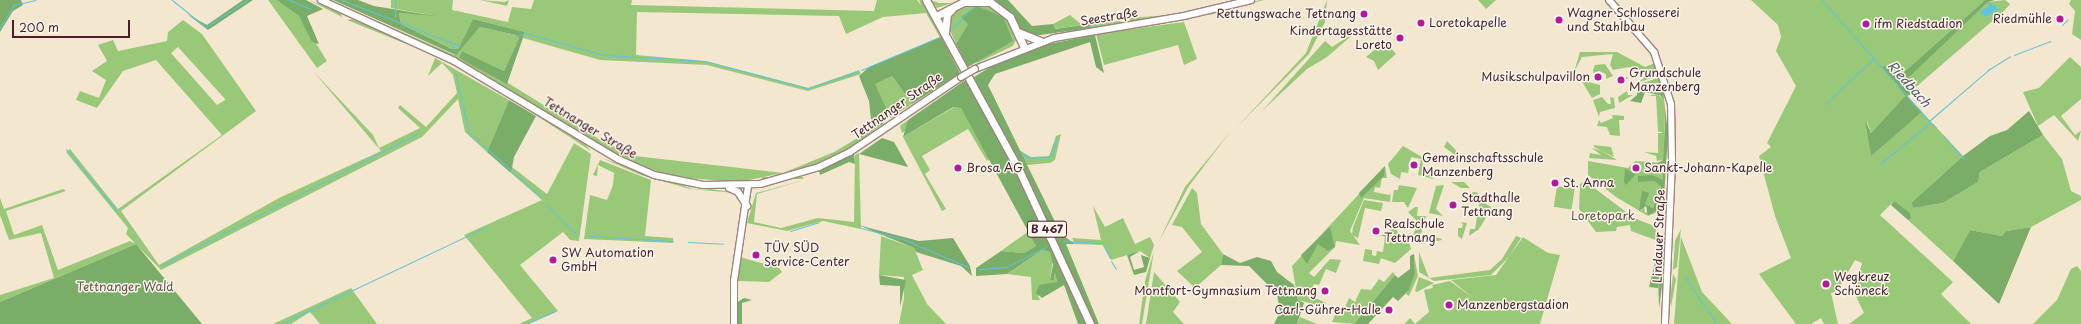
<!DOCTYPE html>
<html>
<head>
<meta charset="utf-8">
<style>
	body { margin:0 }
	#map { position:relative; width:2081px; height:324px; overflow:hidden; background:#f4e7d0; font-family:"Playpen Sans",sans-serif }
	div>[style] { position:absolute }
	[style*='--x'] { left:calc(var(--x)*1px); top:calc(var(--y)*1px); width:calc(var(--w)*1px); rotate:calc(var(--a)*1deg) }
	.green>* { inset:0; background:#99c978; transform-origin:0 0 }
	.round { border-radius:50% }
	.forest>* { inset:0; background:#7aad68 }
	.water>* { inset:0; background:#5fc4dd }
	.stream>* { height:1px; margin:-0.5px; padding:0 0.5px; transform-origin:0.5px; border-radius:0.5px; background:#5fc4dd }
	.roads { filter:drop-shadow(1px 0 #9f837e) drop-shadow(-1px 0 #9f837e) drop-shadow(0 1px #9f837e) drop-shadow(0 -1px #9f837e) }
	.secondary>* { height:6px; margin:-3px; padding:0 3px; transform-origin:3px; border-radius:3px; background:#fff }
	.primary>* { height:7px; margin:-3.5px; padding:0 3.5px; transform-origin:3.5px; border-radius:3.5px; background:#fff }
	.bridges { filter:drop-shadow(1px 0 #9f837e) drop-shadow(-1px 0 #9f837e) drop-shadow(0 1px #9f837e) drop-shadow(0 -1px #9f837e) }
	.secondary-bridge>* { height:6px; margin:-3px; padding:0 3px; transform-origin:3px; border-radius:3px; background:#fff }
	.dots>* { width:11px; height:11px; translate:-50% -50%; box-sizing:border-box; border:2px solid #fbf7ec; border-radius:50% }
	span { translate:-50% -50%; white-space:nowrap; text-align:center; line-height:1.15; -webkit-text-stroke:3px #fbf7ec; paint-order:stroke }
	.shield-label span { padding:1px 3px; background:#fbf7ec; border:1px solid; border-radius:3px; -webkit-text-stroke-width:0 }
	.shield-label { font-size:11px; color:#4a1f2b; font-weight:700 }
	.poi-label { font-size:12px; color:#4a1f2b }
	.left { translate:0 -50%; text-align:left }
	.right { translate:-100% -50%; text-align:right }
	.street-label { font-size:12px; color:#4a1f2b }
	.park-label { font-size:12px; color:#625242 }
	.water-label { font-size:13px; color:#515969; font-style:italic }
	.scale { position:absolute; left:12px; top:20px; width:118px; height:18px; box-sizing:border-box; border:2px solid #4a1f2b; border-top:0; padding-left:5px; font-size:12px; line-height:14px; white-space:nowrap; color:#4a1f2b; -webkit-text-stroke:3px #fbf7ec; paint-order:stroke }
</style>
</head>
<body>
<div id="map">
	<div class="green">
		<i style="clip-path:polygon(268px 0,276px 0,299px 16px,327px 61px,317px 68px)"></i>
		<i style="clip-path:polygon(309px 0,341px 13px,342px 17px)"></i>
		<i style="clip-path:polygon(328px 0,455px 55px,480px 27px,516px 35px,519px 38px,504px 71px,462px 51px,459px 58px,495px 75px,602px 141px,635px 156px,783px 173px,834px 152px,886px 121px,849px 150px,813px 167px,739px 182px,673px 177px,623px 159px,454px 58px)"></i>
		<i style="clip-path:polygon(391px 0,453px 0,452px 10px,508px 22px,512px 7px,531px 9px,534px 0,632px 0,631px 5px,874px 11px,877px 0,917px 0,921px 5px,919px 0,922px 0,963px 71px,960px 72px,926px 13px,883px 17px,846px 34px,839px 16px,637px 12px,636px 55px,705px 61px,808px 88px,859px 70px,861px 74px,808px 91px,707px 65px,600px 60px,523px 38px,525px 32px,473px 19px,458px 49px,452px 49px,401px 24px,399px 13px,431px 15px,391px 8px)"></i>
		<i style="clip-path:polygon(480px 0,505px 2px,509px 0,507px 6px)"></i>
		<i style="clip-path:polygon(930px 0,939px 3px,952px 3px,937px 8px)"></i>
		<i style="clip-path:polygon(1235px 0,1211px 8px,1131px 22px,1128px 18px,1170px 15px)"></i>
		<i style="clip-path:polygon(1260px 0,1264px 0,1209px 15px,1209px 14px)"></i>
		<i style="clip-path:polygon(1327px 0,1325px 22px,1309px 54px,1236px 128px,1306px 53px)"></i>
		<i style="clip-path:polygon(1478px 0,1496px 0,1486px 9px)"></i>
		<i style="clip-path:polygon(1751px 0,1985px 0,1903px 73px,1882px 67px,1905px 96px,1871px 133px,1867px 121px,1871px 155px,1922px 112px,1963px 156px,1911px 203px,1913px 208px,1943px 203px,1978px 182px,1980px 172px,2043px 135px,2062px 159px,2071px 191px,2081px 196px,2081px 200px,2031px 227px,2006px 231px,2002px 236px,1970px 230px,1953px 261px,1908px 220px,1911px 219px,1894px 201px,1880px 215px,1953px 282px,1941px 294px,1971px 324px,1849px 324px,1864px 313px,1854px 292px,1862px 263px,1855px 260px,1837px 291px,1831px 293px,1838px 324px,1824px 324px,1821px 318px,1811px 324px,1796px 324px,1759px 274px,1791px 258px,1775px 216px,1759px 156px,1771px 147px,1767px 143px,1796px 86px,1776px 51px,1781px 37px,1778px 25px)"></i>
		<i style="clip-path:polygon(2005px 0,2010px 4px,2004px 11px,1916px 87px,1907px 78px,1988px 2px)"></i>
		<i style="clip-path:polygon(2071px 0,2081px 0,2081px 40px,2072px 34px,2075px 11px,2069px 4px)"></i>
		<i style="clip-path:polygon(967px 4px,991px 5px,1007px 18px,1016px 40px,1013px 46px,975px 64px,979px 60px,968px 24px,956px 44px,948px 26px,952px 11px)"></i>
		<i style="clip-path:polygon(1070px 15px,1082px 25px,1054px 29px,1053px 24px)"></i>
		<i style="clip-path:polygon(353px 19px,423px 48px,456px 64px,347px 20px)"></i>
		<i style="clip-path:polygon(evenodd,183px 20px,202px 34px,256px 111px,121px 211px,159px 265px,279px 198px,381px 151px,313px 71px,373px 135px,379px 148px,420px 128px,398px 108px,400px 105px,426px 127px,457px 93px,453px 75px,442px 63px,428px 76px,435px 58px,509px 100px,487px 152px,465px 132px,458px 99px,422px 137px,161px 270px,126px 234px,128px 228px,66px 152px,70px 149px,118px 209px,222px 135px,156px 60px,123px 71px,97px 108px,76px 100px,80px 91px,99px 98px,106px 80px,92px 71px,107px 61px,98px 45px,113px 40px,118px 51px,167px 41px,168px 32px,183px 20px,178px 47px,225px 99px,225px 100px,217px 105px,171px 53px,178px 47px)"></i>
		<i style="clip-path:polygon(1120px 21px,1122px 24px,1091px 28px,1090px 24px)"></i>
		<i style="clip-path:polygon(1184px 22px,1197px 59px,1184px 65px,1178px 45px,1104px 65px,1096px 34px)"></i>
		<i style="clip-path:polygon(1357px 31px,1327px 57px,1307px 69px,1262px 111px,1325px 41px,1332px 47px)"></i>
		<i style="clip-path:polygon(1385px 41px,1396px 54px,1378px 70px,1374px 61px,1366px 57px)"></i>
		<i style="clip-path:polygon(1580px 52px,1617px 52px,1645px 67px,1655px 63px,1660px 75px,1637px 83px,1644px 78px,1644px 72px,1639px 70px,1634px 74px,1629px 67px,1613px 70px,1610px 65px,1613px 54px,1582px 57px,1574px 72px)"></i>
		<i style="clip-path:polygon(2070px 57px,2081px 67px,2081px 99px,2061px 116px,2075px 135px,2081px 131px,2078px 141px,2054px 115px,2038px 126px,2023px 92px,2039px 88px)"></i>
		<i style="clip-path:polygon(1605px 64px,1613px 76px,1606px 79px,1606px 74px,1599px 71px,1594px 74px,1593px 70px,1595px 65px)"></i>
		<i style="clip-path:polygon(462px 67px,546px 118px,586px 145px,591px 151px)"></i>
		<i style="clip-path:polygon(1578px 75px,1584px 81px,1600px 85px,1600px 94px,1592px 98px)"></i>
		<i style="clip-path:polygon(892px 76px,912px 104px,890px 118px,874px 84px)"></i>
		<i style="clip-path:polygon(1617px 77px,1627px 77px,1628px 78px,1619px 86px)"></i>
		<i style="clip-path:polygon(1660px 77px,1662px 83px,1652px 89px,1646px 82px)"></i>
		<i style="clip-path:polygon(957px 83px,958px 84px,898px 124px,901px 121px)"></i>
		<i style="clip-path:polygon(1627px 91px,1628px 95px,1633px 95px,1619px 103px,1618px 97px)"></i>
		<i style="clip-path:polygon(1658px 94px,1664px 100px,1665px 140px,1663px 160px,1657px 161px,1656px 156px,1644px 152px,1658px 153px,1658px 133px,1663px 133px,1658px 131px,1656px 96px,1648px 96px)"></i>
		<i style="clip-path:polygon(1602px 97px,1608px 104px,1611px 104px,1610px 97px,1614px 98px,1615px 108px,1600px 112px,1599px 117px,1593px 100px)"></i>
		<i style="clip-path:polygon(954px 107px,961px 108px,991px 158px,987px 161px,968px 129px,922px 156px,930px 170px,925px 174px,946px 209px,942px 211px,903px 137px)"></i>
		<i style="clip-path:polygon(1612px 115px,1624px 116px,1624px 120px,1619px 120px,1620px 136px,1610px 135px,1607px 127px,1597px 126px,1599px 120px,1601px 123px,1613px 118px)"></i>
		<i style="clip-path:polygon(908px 120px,906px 130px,902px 133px,900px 126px)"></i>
		<i style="clip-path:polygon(1230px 132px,1189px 186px,1158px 243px,1185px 187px)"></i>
		<i style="clip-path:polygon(1061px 134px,1055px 160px,1050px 163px,1027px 165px,1017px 149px,1031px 157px,1049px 156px,1056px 136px)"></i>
		<i style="clip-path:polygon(1447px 141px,1467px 162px,1466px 163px,1444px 147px)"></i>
		<i style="clip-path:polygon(574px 143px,591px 154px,579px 241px,570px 240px,563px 232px,520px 265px,558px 311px,528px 324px,519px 324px,532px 318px,464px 235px,542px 200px,511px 173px,512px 167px,547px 194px)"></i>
		<i style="clip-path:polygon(1594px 145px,1611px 147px,1614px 157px,1594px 147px)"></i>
		<i style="clip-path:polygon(1403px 146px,1422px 157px,1423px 171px,1430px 171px,1433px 179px,1418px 175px,1421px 159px,1411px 157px,1408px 173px,1401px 172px,1400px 179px,1391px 174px,1388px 164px)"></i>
		<i style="clip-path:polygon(1592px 148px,1602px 151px,1617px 160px,1589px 158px,1590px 153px,1601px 155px)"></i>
		<i style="clip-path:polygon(859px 153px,861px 229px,823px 221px,787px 231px,747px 223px,756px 193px,804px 180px,757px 194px,754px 222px,781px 228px,818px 218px,854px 222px,855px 155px)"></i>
		<i style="clip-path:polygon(602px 158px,696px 190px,711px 189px,736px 193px,690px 189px,641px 175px)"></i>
		<i style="clip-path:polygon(600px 160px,651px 180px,645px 236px,673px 238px,673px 243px,584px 239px,590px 195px,607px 200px,613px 185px,614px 173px,598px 165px,597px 176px,593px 175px)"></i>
		<i style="clip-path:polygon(1588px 161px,1628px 168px,1635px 161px,1664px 163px,1663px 180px,1639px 176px,1638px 179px,1654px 181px,1661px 187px,1653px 208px,1645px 204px,1642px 191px,1641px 211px,1644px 206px,1645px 213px,1663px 204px,1664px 198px,1663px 204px,1660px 211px,1648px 216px,1616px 197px,1588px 175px)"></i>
		<i style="clip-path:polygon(1385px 166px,1387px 178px,1382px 178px,1380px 188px,1375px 187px,1374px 192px,1390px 195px,1391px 192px,1390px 202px,1364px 198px,1350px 231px,1360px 245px,1336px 241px,1335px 247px,1309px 273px,1314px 277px,1330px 259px,1341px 260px,1336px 273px,1326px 269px,1319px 285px,1314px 284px,1309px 295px,1326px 303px,1324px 307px,1298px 300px,1292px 266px)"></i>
		<i style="left:803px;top:177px;width:2px;height:41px;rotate:90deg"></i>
		<i style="clip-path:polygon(1585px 181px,1634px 218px,1654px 226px,1661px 242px,1631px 231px,1630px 225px,1617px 227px,1616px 231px,1596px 232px,1579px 209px,1580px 184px)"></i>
		<i style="clip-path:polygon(1451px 182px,1464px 182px,1470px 188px,1461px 188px)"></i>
		<i style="clip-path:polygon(1399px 185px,1417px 188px,1408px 208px,1404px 202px,1392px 202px,1394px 190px,1398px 190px)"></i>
		<i style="clip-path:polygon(1444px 185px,1436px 209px,1443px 216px,1429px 213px,1436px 186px)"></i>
		<i style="left:1557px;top:186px;width:18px;height:21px;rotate:9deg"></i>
		<i style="clip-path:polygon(1192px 188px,1197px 193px,1201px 224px,1223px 254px,1221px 265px,1195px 288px,1177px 271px,1202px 252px,1182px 227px,1172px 225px)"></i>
		<i style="clip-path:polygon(63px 189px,66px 191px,6px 211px,14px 235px,42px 225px,58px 270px,130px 241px,136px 244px,0 302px,0 295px,54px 278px,41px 233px,9px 240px,0 215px,0 198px,4px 209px)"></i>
		<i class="round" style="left:1469.5px;top:191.5px;width:9px;height:9px"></i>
		<i style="clip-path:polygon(1364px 200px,1383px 203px,1381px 211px,1365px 208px,1358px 238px,1352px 235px,1353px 227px)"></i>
		<i style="clip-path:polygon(1480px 200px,1491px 207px,1490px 211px,1479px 229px,1469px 236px,1470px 229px,1475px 229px)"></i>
		<i style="clip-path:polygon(1093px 206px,1105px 227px,1123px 218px,1135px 244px,1150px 237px,1154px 245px,1150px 258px,1140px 251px,1111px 260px,1103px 245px,1075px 244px,1072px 238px,1101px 240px)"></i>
		<i style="clip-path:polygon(1415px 207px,1418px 207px,1417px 216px,1426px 216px,1420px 238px,1413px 236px,1418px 222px,1408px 212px)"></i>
		<i style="clip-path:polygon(1390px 221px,1398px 232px,1398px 239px,1409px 241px,1411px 249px,1395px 263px,1381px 258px,1379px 264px,1363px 261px,1365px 249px,1372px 250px,1372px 255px,1376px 256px,1377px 251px,1383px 252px,1385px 237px,1380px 235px,1391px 234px)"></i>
		<i style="clip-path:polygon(1460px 222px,1467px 223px,1462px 239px,1458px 236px,1458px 228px,1462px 228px,1463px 224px)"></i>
		<i style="clip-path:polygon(1681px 229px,1677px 267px,1673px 270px,1675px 241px)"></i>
		<i style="clip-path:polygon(1029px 231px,1036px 246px,1024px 253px,1001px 251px)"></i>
		<i style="clip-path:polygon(1423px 234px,1442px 239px,1442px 240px,1421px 244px)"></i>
		<i style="clip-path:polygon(881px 236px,914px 248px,923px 270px,912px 275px,927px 304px,946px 324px,899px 324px,904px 298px,904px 277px,879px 275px)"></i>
		<i style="clip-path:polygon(1516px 236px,1521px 238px,1509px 257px,1491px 275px,1434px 281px,1419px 272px,1419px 252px,1429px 278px,1490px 270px,1502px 259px)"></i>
		<i style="clip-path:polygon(1523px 237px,1548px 253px,1560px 255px,1540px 324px,1404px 324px,1410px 318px,1415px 324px,1429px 312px,1424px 290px,1433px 288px,1432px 285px,1450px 281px,1473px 298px,1451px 280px,1496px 275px)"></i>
		<i style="clip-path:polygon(1681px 237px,1702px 292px,1732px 324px,1674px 324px)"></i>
		<i style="clip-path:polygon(1042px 250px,1050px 252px,1053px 258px,1050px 280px,1054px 280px,1055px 272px,1057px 282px,1048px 285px,1038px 296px,1040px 300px,1032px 300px,1031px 277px,1007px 274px)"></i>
		<i style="clip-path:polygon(1154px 251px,1142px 324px,1139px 324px,1145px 281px)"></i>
		<i style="clip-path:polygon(1414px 254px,1418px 276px,1409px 296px,1406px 294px,1415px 273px)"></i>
		<i style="clip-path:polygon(740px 257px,779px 268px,782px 272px,769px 282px,737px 281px)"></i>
		<i style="clip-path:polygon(2077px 266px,2081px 271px,2081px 324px,2033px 324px,2057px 300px,2071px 269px)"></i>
		<i style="clip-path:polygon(1154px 272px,1180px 302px,1173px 312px,1184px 324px,1146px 324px)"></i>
		<i style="clip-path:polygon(1393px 272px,1395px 275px,1354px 324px,1332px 322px,1335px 315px,1341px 316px,1349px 298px,1355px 302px,1361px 289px,1371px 290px,1379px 279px,1384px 282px)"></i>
		<i style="clip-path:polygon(1673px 274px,1676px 279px,1671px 307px,1670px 301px)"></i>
		<i style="clip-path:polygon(1419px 277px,1434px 283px,1417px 292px,1415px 291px)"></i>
		<i style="clip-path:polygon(351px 288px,377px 324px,320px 324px,310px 312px,291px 324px,273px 324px)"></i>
		<i style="clip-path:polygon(1300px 317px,1317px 324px,1323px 324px,1297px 324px)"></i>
	</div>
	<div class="forest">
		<i style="clip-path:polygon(0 0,21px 0,23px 5px,13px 11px,0 32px)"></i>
		<i style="clip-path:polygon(243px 0,253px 0,208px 30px,187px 14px,207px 25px)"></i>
		<i style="clip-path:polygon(276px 0,306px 0,323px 9px,307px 16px,319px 44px,312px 42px,299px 16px)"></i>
		<i style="clip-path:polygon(333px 0,358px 0,374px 6px,436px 16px,399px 13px,401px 24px,452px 49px,458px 49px,473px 19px,525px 32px,507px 84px,459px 58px,462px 51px,504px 71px,519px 38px,516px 35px,480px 27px,456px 55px)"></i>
		<i style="clip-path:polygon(991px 0,1008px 0,1032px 26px,1053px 24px,1055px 29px,1090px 24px,1091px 28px,1033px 36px,1023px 32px,1007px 10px)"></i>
		<i style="clip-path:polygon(1985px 0,1995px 0,1988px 2px,1908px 78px,1916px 86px,1916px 92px,1907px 96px,1922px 112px,1871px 156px,1865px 120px,1871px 133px,1905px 96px,1882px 67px,1894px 63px,1903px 73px)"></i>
		<i style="clip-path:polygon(977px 6px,1003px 17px,1013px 41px,968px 67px,956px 44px,968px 24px,961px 17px)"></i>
		<i style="clip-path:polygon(1095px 35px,1104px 73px,1096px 67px,1090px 42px,995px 74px,988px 85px,1061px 234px,1075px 244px,1066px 244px,1099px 324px,1093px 324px,974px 77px,997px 63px,1043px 45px)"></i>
		<i style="clip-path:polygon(941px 37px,960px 73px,912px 104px,892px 76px,875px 84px,889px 115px,882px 125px,872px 128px,869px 101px,859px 76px,869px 67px)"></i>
		<i style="clip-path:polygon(967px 79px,1035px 209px,1087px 324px,1078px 324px,1064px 285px,1042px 298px,1036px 293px,1039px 285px,1057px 282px,1055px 273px,1054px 280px,1050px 280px,1053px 265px,1050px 252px,1042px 250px,1007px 274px,976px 276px,976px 268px,1001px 251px,1024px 253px,1036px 246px,961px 108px,953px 107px,903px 137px,908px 120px)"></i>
		<i style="clip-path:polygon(1646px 82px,1649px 91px,1662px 83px,1668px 133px,1664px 198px,1660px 209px,1648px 215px,1646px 206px,1639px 211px,1642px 191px,1649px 193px,1645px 204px,1653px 208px,1661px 187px,1654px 181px,1638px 182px,1638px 176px,1652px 175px,1663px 180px,1663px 167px,1656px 164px,1663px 160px,1665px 130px,1664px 100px,1660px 95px,1645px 92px,1641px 103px,1630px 101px,1637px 95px,1638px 85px)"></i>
		<i style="clip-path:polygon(509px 100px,536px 116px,514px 157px,511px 173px,487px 152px)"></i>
		<i style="clip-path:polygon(2029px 111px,2043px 135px,1980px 172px,1978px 182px,1943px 203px,1913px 208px,1911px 203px,1963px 156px,1990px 136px,2007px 130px)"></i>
		<i style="clip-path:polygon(882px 138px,894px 142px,908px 167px,859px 154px)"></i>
		<i style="clip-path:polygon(854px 153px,855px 164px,849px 162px,820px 175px,819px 170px)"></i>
		<i style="clip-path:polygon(1385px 166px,1384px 176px,1361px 198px,1359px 193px)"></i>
		<i style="clip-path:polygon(1625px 169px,1636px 174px,1626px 185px,1624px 182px)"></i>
		<i style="clip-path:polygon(1894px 201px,1910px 213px,1911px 219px,1908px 220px,1891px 205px)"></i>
		<i style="clip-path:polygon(858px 225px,919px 241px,953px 238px,970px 266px,972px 276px,961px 266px,916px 252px,914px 248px)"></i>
		<i style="clip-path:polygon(1330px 227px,1335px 247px,1328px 251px,1318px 244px,1307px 264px,1301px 255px)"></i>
		<i style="clip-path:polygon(2031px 227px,1999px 304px,1953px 261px,1970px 230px,2002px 236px,2006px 231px)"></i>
		<i style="clip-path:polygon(1660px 243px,1658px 288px,1649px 287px)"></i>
		<i style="clip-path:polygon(136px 244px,202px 324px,0 324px,0 302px)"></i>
		<i style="clip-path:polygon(1663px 244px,1666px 245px,1664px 267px,1660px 263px)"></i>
		<i style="clip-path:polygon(1140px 251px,1130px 257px,1134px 270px,1144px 267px,1141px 255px,1150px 258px,1146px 272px,1134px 275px,1127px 255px)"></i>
		<i style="clip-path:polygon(1223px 254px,1240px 263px,1257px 257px,1271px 261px,1277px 272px,1294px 285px,1298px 300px,1304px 303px,1297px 324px,1274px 324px,1280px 312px,1277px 294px,1249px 266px,1221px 265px)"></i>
		<i style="clip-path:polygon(1414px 254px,1415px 273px,1409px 290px,1398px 301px,1393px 297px,1368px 324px,1354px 324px,1395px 275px,1398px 278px,1410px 269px,1410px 256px)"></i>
		<i style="clip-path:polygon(1659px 270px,1664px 270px,1659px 309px,1658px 273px)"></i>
		<i style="clip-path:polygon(879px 275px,906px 280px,900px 307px,900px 286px,880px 285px)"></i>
		<i style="clip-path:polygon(744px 298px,752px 300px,742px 303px,742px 324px,737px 324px,736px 303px)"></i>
	</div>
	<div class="water">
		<i style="clip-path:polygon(1988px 2px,1999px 9px,1985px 17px,1980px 11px,1990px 6px)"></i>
	</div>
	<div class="stream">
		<i style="--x:172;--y:0;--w:43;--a:38.5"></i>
		<i style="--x:206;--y:27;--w:49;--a:-33.4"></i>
		<i style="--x:289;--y:0;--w:24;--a:22"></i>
		<i style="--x:342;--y:0;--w:116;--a:21.3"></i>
		<i style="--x:450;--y:42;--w:10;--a:61"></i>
		<i style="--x:395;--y:0;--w:17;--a:90"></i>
		<i style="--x:1822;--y:0;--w:162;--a:48.5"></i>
		<i style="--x:1929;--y:121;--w:78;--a:-40.8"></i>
		<i style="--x:1988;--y:70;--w:26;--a:-32"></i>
		<i style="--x:2062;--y:25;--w:8;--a:-45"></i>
		<i style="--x:0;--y:28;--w:27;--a:-59"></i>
		<i style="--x:14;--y:5;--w:22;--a:-13"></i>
		<i style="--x:952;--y:29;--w:28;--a:-48"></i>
		<i style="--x:517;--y:36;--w:9;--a:-21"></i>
		<i style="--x:525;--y:33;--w:82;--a:15.6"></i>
		<i style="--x:604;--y:55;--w:101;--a:3.4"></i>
		<i style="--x:705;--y:61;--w:106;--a:14.7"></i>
		<i style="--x:808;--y:88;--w:52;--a:-18.1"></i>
		<i style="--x:451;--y:42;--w:10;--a:24"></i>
		<i style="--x:2014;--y:55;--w:39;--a:-21"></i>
		<i style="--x:861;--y:70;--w:85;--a:-22.9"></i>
		<i style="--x:455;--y:72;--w:63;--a:77.1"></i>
		<i style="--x:469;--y:133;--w:96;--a:41.6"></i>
		<i style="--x:1825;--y:104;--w:66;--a:-43.2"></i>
		<i style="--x:1933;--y:124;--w:5;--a:53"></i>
		<i style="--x:1943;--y:135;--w:32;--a:49"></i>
		<i style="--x:66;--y:149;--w:80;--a:50.6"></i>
		<i style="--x:1020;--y:151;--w:11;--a:38"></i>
		<i style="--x:1029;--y:158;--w:19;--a:-3"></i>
		<i style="--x:1048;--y:157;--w:6;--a:-31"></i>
		<i style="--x:1053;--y:154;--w:17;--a:-77"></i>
		<i style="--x:1880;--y:164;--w:66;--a:-39.5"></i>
		<i style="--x:546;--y:204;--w:44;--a:45"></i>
		<i style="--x:861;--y:228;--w:43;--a:14.7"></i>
		<i style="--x:903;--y:239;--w:71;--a:23.3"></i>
		<i style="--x:790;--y:231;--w:30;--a:-17"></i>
		<i style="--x:588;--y:236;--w:85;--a:3.4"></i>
		<i style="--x:1063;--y:241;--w:39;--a:3"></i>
		<i style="--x:1102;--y:243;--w:17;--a:62"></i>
		<i style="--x:688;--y:242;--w:35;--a:3"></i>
		<i style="--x:1111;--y:261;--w:9;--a:58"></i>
		<i style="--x:162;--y:265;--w:287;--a:-27.2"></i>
		<i style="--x:979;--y:269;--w:27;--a:-4"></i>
		<i style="--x:1006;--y:267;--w:45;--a:-26.6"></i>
		<i style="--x:1684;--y:276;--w:58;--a:55.5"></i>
		<i style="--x:285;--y:322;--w:222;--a:-25.3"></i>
		<i style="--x:280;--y:324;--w:2;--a:-27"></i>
		<i style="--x:526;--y:324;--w:32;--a:-24"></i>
	</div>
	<div class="roads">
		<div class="secondary">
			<i style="--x:321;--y:0;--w:146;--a:24.6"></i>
			<i style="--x:454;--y:61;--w:191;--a:30.9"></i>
			<i style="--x:618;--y:159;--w:39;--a:24"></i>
			<i style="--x:654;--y:175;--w:50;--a:11.5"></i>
			<i style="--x:703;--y:185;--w:57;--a:-1"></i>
			<i style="--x:760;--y:184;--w:61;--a:-16.1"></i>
			<i style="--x:819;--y:167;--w:34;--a:-26"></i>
			<i style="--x:850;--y:152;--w:134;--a:-34"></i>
			<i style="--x:1609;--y:0;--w:69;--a:49.1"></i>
			<i style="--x:1654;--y:52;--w:55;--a:71.9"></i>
			<i style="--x:1671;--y:104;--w:58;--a:89"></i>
			<i style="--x:1672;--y:162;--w:162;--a:92.5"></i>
			<i style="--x:975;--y:69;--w:85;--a:-21.4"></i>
			<i style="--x:1054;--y:38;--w:132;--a:-9.6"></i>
			<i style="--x:1184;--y:16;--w:69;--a:-13.4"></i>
			<i style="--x:729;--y:188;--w:10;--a:24"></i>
			<i style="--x:738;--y:192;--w:17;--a:57"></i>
			<i style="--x:734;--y:324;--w:43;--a:-90"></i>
			<i style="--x:734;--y:281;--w:96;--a:-81.6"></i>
		</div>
		<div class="primary">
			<i style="--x:926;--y:0;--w:194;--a:61.3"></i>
			<i style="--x:1019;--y:170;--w:170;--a:65.2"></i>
			<i style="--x:936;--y:16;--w:31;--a:-27"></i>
			<i style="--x:964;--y:2;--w:26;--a:0"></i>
			<i style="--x:990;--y:2;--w:25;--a:37"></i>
			<i style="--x:1010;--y:17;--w:33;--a:65"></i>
			<i style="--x:1018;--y:32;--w:24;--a:22"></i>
			<i style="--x:945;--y:33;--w:19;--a:-84"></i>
			<i style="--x:947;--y:14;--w:7;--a:-45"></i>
		</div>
	</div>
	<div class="bridges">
		<div class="secondary-bridge">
			<i style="--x:961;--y:77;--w:16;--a:-30"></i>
		</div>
	</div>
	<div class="dots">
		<i style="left:1364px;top:14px;background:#b5179e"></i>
		<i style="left:2060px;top:19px;background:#b5179e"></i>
		<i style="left:1559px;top:20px;background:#b5179e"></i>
		<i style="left:1421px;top:23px;background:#b5179e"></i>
		<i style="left:1866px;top:24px;background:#b5179e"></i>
		<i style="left:1400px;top:38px;background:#b5179e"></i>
		<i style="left:1598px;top:77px;background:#b5179e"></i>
		<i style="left:1621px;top:80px;background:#b5179e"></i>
		<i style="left:1414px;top:165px;background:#b5179e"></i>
		<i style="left:958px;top:168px;background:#b5179e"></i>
		<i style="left:1636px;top:168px;background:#b5179e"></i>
		<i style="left:1555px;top:183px;background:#b5179e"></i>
		<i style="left:1453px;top:205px;background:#b5179e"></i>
		<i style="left:1376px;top:231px;background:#b5179e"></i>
		<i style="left:756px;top:255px;background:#b5179e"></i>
		<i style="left:553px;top:260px;background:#b5179e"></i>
		<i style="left:1826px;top:284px;background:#b5179e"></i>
		<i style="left:1325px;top:291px;background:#b5179e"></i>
		<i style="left:1449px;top:305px;background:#b5179e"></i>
		<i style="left:1389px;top:310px;background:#b5179e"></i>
	</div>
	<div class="shield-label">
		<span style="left:1047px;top:229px">B 467</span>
	</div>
	<div class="poi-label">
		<span class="left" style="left:1567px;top:20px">Wagner Schlosserei<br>und Stahlbau</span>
		<span class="right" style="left:1356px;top:14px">Rettungswache Tettnang</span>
		<span class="right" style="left:2052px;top:19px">Riedmühle</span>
		<span class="left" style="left:1429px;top:23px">Loretokapelle</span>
		<span class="left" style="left:1874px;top:24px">ifm Riedstadion</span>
		<span class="right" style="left:1392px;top:38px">Kindertagesstätte<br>Loreto</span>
		<span class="left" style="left:1629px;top:80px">Grundschule<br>Manzenberg</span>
		<span class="right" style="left:1590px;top:77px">Musikschulpavillon</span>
		<span class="left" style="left:1422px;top:165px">Gemeinschaftsschule<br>Manzenberg</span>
		<span class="left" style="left:966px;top:168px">Brosa AG</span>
		<span class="left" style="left:1644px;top:168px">Sankt-Johann-Kapelle</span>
		<span class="left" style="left:1563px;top:183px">St. Anna</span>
		<span class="left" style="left:1461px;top:205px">Stadthalle<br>Tettnang</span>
		<span class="left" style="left:1384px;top:231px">Realschule<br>Tettnang</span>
		<span class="left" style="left:764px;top:255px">TÜV SÜD<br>Service-Center</span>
		<span class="left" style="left:561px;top:260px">SW Automation<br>GmbH</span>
		<span class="left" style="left:1834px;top:284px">Wegkreuz<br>Schöneck</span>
		<span class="right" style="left:1317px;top:291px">Montfort-Gymnasium Tettnang</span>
		<span class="left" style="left:1457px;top:305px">Manzenbergstadion</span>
		<span class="right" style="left:1381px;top:310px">Carl-Gührer-Halle</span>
	</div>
	<div class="street-label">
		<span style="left:1109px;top:17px;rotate:-9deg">Seestraße</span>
		<span style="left:897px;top:106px;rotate:-35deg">Tettnanger Straße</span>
		<span style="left:590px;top:128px;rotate:31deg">Tettnanger Straße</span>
		<span style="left:1659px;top:236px;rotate:-88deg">Lindauer Straße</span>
	</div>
	<div class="park-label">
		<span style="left:1603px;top:216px">Loretopark</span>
		<span style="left:125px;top:287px">Tettnanger Wald</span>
	</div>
	<div class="water-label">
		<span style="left:1909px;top:84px;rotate:48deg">Riedbach</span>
	</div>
	<div class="scale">200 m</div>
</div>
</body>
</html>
